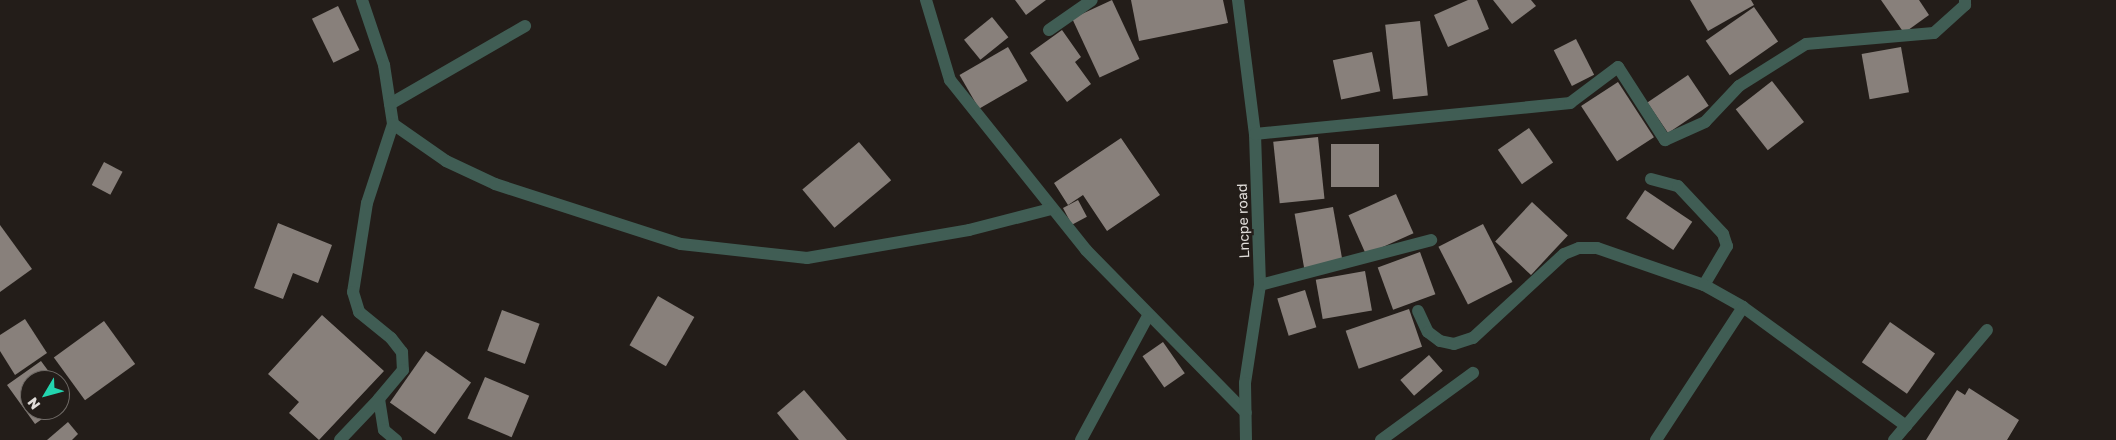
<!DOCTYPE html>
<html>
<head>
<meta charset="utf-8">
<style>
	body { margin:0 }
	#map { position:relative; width:2116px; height:440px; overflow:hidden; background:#231d19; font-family:"Golos Text",sans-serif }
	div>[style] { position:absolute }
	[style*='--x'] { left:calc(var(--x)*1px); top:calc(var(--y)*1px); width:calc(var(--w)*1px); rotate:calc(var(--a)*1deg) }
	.building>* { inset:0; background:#88807b; transform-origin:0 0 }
	.minor>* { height:12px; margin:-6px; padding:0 6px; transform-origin:6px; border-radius:6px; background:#405d54 }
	span { translate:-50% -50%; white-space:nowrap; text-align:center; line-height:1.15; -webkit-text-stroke:5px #231d19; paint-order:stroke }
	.street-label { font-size:14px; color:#e1ddda }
	.north { position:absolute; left:20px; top:370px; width:50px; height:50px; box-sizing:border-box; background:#231d19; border:1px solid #6f6a66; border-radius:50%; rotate:233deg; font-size:14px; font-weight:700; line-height:20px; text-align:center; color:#e1ddda }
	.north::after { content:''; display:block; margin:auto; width:18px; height:22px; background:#23d5af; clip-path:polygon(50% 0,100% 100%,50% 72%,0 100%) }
</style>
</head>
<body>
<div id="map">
	<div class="building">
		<i style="clip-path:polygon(1015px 0,1046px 0,1026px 15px)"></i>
		<i style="left:1112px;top:0;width:65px;height:44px;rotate:65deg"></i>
		<i style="clip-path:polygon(1131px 0,1223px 0,1228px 23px,1139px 41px)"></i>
		<i style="clip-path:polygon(1468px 0,1477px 0,1489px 29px,1448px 47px,1434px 15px)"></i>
		<i style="clip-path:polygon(1493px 0,1531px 0,1536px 6px,1512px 24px)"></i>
		<i style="clip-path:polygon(1690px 0,1751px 0,1754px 5px,1708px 31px)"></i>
		<i style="clip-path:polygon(1881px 0,1919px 0,1929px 15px,1904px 33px)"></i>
		<i style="left:338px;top:6px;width:49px;height:29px;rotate:64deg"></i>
		<i style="left:1754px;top:7px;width:42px;height:59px;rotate:55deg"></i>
		<i style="left:992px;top:17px;width:26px;height:36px;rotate:51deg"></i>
		<i style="left:1420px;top:21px;width:75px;height:35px;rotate:84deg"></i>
		<i style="clip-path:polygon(1062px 30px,1081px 57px,1075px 62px,1091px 84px,1067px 102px,1030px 53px)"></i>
		<i style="left:1576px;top:39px;width:40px;height:25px;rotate:63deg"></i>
		<i style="left:1008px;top:47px;width:39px;height:56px;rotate:60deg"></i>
		<i style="left:1901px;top:47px;width:46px;height:40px;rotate:80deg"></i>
		<i style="left:1372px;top:52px;width:40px;height:40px;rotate:78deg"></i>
		<i style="left:1688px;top:75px;width:37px;height:49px;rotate:56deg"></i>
		<i style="left:1772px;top:81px;width:52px;height:46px;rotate:52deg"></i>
		<i style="left:1618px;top:82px;width:66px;height:44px;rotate:57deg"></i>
		<i style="left:1529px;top:128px;width:42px;height:38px;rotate:55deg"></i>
		<i style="left:1318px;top:137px;width:62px;height:45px;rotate:84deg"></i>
		<i style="clip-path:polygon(1121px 138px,1160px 195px,1107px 231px,1083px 195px,1068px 205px,1054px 183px)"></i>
		<i style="left:859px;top:142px;width:50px;height:74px;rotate:50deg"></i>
		<i style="left:1331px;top:144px;width:48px;height:43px"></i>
		<i style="left:104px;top:162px;width:21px;height:26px;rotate:28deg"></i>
		<i style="left:1645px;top:190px;width:57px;height:34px;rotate:34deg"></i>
		<i style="left:1396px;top:194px;width:43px;height:52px;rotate:66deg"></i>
		<i style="left:1078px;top:200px;width:19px;height:17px;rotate:62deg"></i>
		<i style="left:1532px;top:202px;width:49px;height:54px;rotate:43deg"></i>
		<i style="left:1333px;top:207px;width:55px;height:39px;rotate:80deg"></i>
		<i style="clip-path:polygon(278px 223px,332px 245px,318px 283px,293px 273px,283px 299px,254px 288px)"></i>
		<i style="left:1483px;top:224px;width:65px;height:50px;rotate:63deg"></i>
		<i style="clip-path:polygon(0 225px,32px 269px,0 292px)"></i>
		<i style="left:1420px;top:252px;width:45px;height:45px;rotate:70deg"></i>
		<i style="left:1365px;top:271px;width:40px;height:50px;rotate:80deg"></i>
		<i style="left:1305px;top:290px;width:39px;height:29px;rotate:73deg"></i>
		<i style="left:658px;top:296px;width:42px;height:57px;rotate:30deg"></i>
		<i style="left:1409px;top:309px;width:40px;height:67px;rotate:71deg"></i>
		<i style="left:502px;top:310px;width:40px;height:43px;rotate:20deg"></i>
		<i style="clip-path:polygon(322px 315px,384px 371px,319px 440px,289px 413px,299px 402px,268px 374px)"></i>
		<i style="clip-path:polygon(25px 319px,47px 353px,15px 375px,0 351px,0 335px)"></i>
		<i style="left:104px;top:321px;width:53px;height:62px;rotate:54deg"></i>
		<i style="left:1890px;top:322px;width:55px;height:49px;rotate:35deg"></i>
		<i style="left:1163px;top:342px;width:38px;height:25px;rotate:55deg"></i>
		<i style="left:426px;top:351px;width:55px;height:63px;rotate:35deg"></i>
		<i style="left:1429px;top:355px;width:21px;height:38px;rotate:49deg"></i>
		<i style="clip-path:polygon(41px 361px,55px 380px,30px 380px,30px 410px,55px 410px,35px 424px,7px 385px)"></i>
		<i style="left:485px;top:377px;width:48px;height:45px;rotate:23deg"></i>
		<i style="clip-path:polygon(60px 387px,69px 400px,60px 406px)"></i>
		<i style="clip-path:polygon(1969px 388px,2019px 420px,2007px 440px,1926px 440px,1957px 390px,1965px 395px)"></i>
		<i style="clip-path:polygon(804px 390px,847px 440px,799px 440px,777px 413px)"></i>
		<i style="clip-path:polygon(68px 422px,78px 434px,72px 440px,47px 440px)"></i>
	</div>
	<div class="minor">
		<i style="--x:362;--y:0;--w:69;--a:71.3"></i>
		<i style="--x:384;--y:65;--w:60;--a:81.3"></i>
		<i style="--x:393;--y:124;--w:83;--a:108.2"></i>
		<i style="--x:367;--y:203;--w:90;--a:98.9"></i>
		<i style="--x:353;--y:292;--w:21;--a:73"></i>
		<i style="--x:359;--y:312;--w:41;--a:39.1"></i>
		<i style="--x:391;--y:338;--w:18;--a:52"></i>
		<i style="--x:402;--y:352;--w:18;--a:87"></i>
		<i style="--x:403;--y:370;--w:38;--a:130"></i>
		<i style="--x:379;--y:399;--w:31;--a:81"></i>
		<i style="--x:384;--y:430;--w:16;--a:40"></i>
		<i style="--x:926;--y:0;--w:84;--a:73.3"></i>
		<i style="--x:950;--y:80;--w:218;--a:51.3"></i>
		<i style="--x:1086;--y:250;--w:228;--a:45.5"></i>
		<i style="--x:1238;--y:0;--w:135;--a:82.8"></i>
		<i style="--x:1255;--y:134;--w:151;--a:88.1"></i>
		<i style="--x:1260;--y:285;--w:99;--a:98.7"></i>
		<i style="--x:1245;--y:383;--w:57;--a:89"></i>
		<i style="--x:1049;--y:30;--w:52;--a:-34.9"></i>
		<i style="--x:390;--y:104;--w:156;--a:-30"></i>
		<i style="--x:393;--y:124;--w:65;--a:34.9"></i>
		<i style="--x:446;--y:161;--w:54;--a:25.1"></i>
		<i style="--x:495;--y:184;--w:195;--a:17.9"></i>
		<i style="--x:681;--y:244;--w:127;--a:6.3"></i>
		<i style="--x:807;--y:258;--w:164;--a:-9.8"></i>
		<i style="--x:969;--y:230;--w:85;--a:-14.4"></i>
		<i style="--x:1255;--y:134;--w:317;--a:-5.6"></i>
		<i style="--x:1570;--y:103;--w:60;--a:-36.9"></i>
		<i style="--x:1618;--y:67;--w:87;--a:57.2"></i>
		<i style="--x:1665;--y:140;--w:44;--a:-24.2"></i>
		<i style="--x:1705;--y:122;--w:50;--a:-46.6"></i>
		<i style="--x:1739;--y:86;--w:79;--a:-32.1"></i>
		<i style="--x:1806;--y:44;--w:128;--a:-4.9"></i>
		<i style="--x:1934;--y:33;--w:42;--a:-42.1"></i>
		<i style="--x:1965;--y:5;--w:5;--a:-90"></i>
		<i style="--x:1651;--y:179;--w:28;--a:15"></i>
		<i style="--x:1678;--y:186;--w:66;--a:46.8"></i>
		<i style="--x:1723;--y:234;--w:13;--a:72"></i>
		<i style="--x:1727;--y:246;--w:45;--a:120.5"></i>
		<i style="--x:1260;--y:285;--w:177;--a:-14.7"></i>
		<i style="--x:1418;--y:311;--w:23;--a:65"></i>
		<i style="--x:1428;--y:332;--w:15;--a:37"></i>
		<i style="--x:1440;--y:341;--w:14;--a:12"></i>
		<i style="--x:1454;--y:344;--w:20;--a:-18"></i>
		<i style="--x:1473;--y:338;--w:124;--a:-42.7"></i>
		<i style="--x:1564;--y:254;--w:16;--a:-22"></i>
		<i style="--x:1579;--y:248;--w:18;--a:0"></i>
		<i style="--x:1597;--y:248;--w:113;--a:19.1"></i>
		<i style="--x:1704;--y:285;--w:45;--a:29.4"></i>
		<i style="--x:1743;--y:307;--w:202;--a:36.1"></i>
		<i style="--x:340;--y:440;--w:57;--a:-46.4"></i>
		<i style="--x:1081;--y:440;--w:141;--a:-61.6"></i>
		<i style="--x:1381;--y:440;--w:114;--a:-36.1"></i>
		<i style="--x:1656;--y:440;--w:159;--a:-56.8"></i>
		<i style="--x:1894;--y:440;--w:144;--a:-49.8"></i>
	</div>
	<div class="street-label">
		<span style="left:1243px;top:221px;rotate:-92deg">Lncpe road</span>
	</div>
	<div class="north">N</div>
</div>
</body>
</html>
